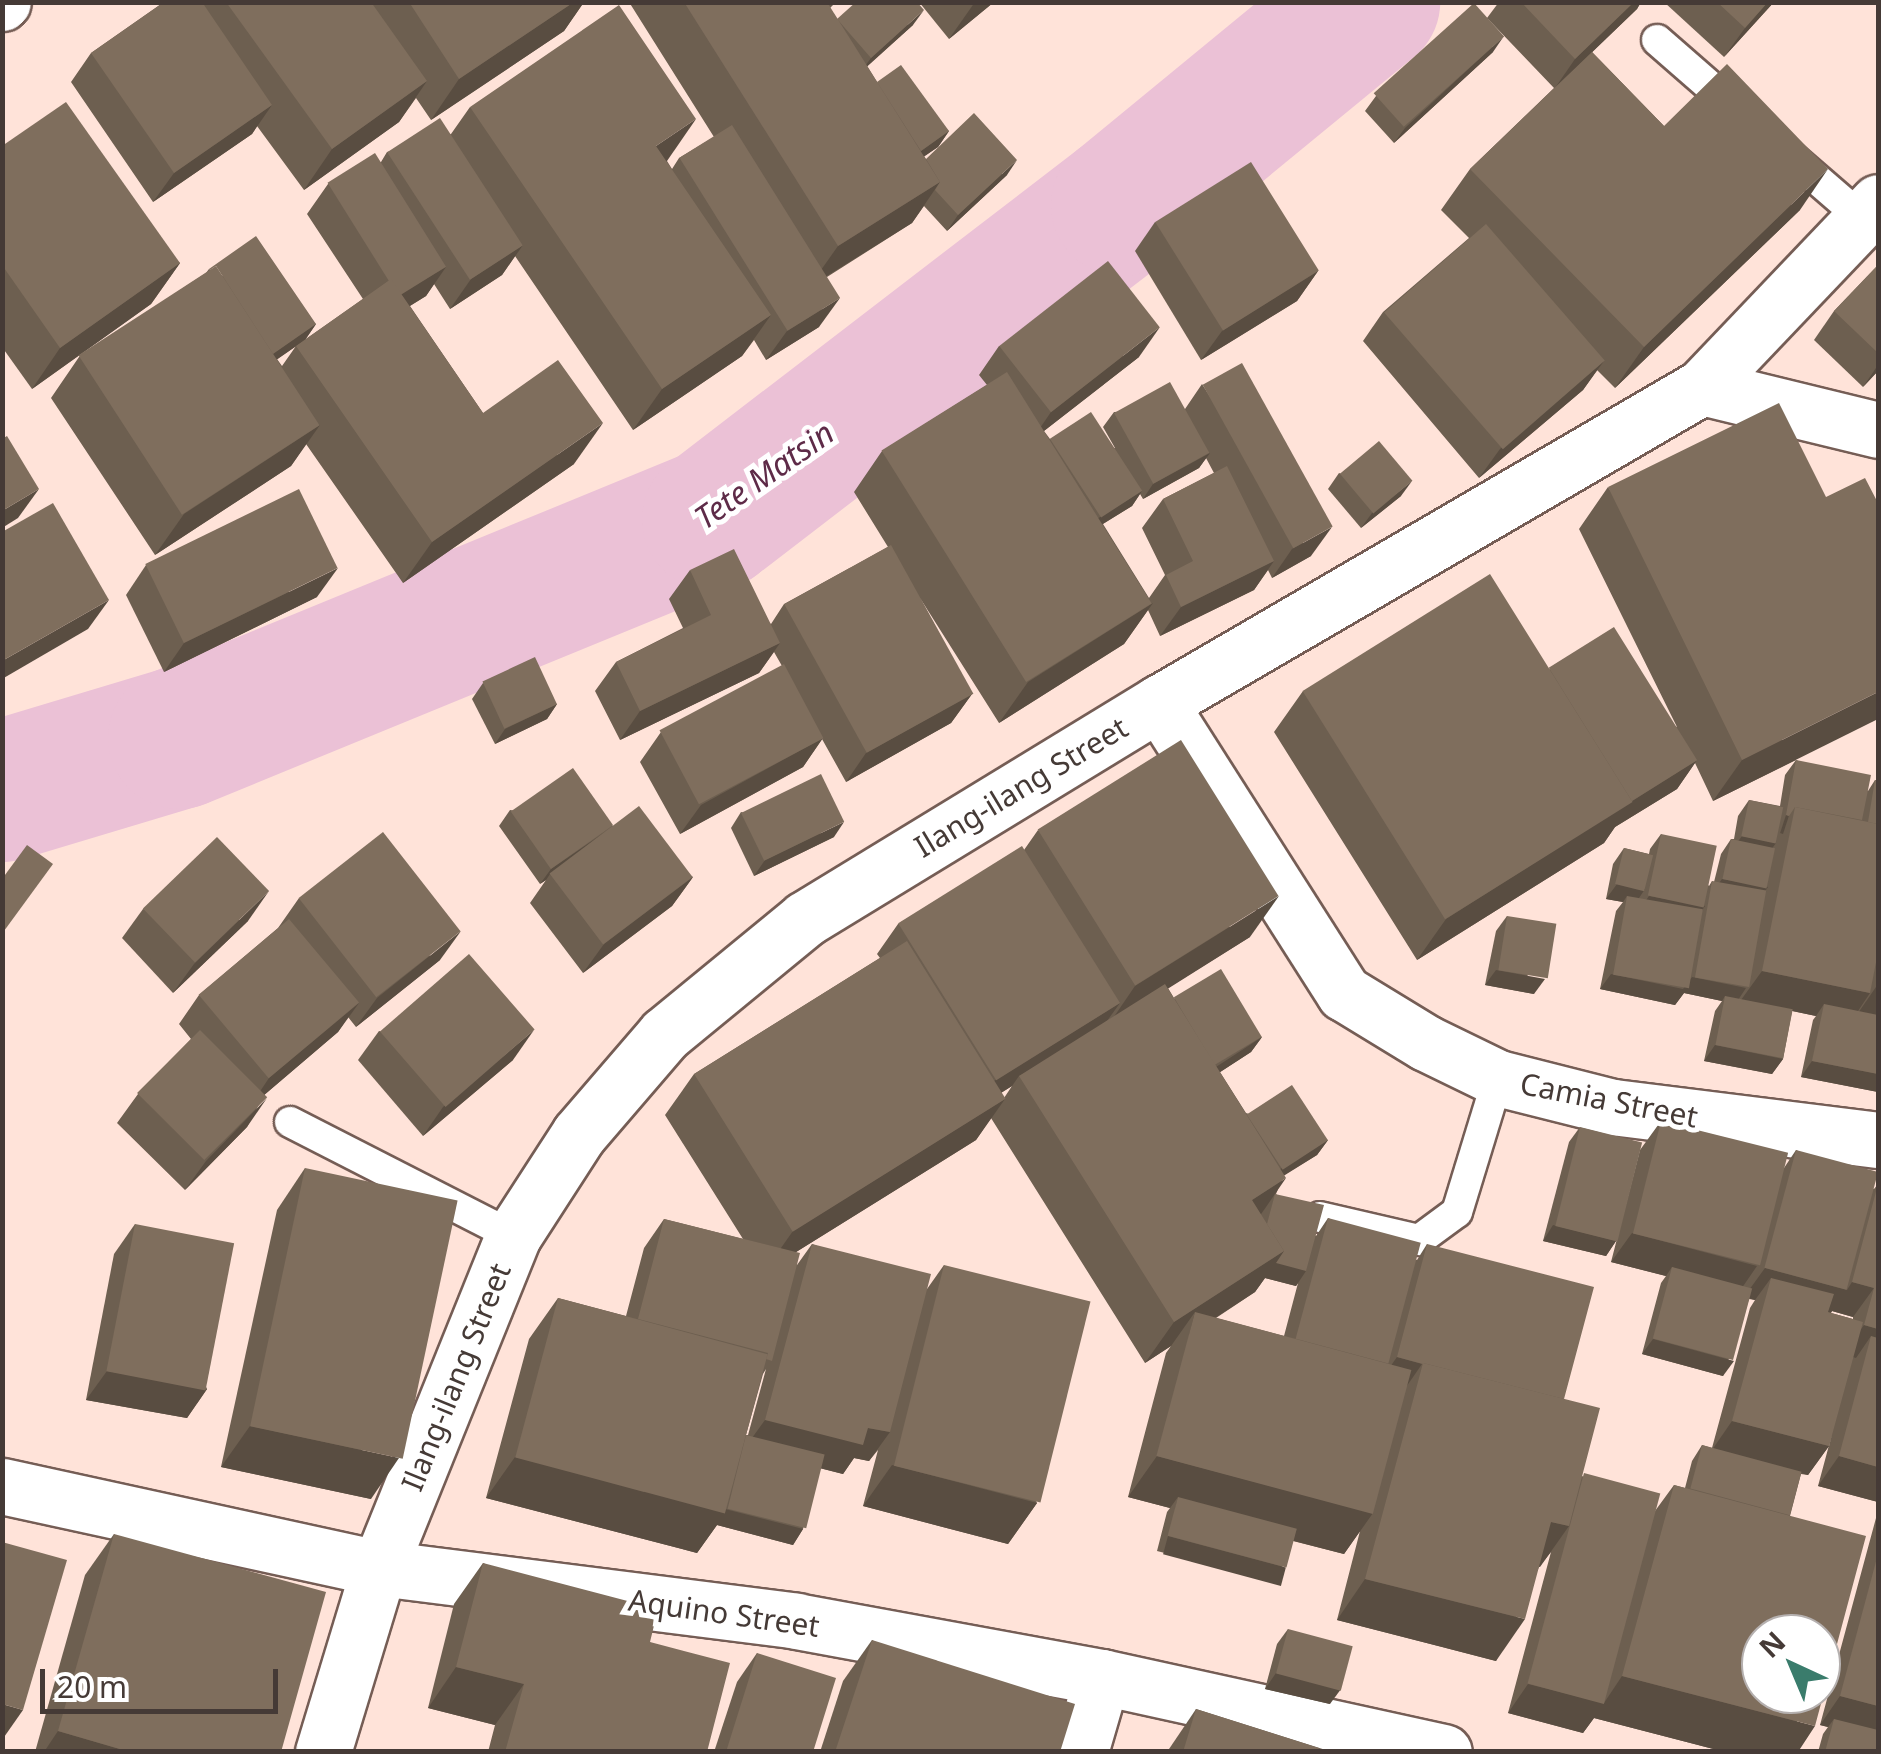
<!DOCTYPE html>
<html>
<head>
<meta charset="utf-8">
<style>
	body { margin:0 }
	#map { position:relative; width:1881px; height:1754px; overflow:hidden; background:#ffe3d9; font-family:"Noto Sans",sans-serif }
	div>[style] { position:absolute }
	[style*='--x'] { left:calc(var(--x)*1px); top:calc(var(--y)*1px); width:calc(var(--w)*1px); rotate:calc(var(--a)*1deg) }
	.river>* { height:142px; margin:-71px; padding:0 71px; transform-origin:71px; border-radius:71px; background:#ebc1d6 }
	.roads { filter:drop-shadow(2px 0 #755d55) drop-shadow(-2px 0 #755d55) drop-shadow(0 2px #755d55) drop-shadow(0 -2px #755d55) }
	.service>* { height:30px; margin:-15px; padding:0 15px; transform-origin:15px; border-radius:15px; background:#fff }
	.minor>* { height:55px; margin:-27.5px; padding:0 27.5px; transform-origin:27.5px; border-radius:27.5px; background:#fff }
	.wall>* { inset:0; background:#6d5f50 }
	.shaded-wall>* { inset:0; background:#594d41; transform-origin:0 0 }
	.building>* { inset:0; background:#7f6e5d; transform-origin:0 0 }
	span { translate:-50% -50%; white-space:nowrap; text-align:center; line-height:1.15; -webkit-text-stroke:10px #fff; paint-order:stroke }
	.street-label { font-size:30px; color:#453a36 }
	.water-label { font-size:32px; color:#5e2b48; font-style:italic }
	.frame { position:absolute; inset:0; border:5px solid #453a36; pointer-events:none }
	.north { position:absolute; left:1741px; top:1614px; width:100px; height:100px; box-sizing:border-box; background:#fff; border:2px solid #b5b0af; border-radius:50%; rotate:316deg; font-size:28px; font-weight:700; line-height:40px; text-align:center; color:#453a36 }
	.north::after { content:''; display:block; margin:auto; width:35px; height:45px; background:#3a7c6c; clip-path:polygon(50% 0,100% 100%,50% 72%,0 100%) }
	.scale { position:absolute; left:40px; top:1669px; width:238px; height:45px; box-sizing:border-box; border:5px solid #453a36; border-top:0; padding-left:12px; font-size:30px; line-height:35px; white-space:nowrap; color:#453a36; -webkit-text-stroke:8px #fff; paint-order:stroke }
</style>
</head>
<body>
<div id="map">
	<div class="river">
		<i style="--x:2;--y:791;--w:185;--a:-16.7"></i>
		<i style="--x:179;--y:738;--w:577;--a:-22.3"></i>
		<i style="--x:713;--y:519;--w:516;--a:-37.51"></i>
		<i style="--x:1122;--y:205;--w:320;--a:-39.4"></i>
	</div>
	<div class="roads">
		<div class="service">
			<i style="--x:1657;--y:40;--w:105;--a:41.1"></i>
			<i style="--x:1790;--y:156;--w:96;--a:40.8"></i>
			<i style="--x:290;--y:1122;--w:250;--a:27.1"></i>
			<i style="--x:1320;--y:1217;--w:102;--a:13.1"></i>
			<i style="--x:1419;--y:1240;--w:47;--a:-36.4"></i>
			<i style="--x:1457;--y:1212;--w:140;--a:-73"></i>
		</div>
		<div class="minor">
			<i style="--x:2;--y:3;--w:1;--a:-45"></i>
			<i style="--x:1702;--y:387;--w:181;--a:13.7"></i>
			<i style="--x:1159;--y:703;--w:344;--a:57.5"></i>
			<i style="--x:1344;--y:993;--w:96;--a:31.4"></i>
			<i style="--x:1426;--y:1043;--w:80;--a:25.9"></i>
			<i style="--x:1498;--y:1078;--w:119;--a:14.2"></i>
			<i style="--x:1613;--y:1107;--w:267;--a:7.1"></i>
			<i style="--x:2;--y:1486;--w:386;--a:12.3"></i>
			<i style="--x:379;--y:1568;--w:420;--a:7.2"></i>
			<i style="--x:796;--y:1621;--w:311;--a:10.4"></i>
			<i style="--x:1102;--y:1677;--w:350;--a:12.4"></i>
			<i style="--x:323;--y:1752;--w:192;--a:-73.1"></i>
			<i style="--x:379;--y:1568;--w:358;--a:-68"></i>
			<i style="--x:513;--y:1236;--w:121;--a:-57.1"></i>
			<i style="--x:579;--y:1134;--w:132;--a:-49.3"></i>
			<i style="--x:665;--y:1034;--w:181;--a:-39.4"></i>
			<i style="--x:805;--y:919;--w:415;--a:-31.4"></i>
			<i style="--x:1159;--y:703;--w:628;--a:-30.2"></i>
			<i style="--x:1702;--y:387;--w:255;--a:-46.4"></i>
			<i style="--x:1080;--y:1752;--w:78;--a:-73.7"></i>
		</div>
	</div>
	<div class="wall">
		<i style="clip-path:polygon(164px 2px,584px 2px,564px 31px,431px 120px,416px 98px,399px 122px,304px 190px,257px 126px,252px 134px,153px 202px,71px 82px,91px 53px)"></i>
		<i style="clip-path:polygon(629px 2px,836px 2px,830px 8px,837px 19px,913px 25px,867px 66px,877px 82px,949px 131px,938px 147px,924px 156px,926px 159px,1007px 175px,947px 231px,924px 206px,912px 223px,827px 277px,819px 327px,766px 360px,754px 340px,742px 356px,633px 430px,515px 256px,502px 275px,450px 309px,434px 284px,426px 296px,410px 306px,483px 413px,574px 464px,403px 583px,306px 444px,291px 466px,155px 555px,51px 398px,79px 357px,206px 273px,209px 269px,316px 324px,305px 340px,277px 359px,282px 366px,296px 346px,363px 299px,307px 214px,328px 184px,381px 162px,387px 152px,451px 134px,470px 107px,667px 161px,672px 169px,679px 158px,714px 137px)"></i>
		<i style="clip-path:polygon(919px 2px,994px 2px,949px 39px)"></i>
		<i style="clip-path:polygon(1499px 2px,1641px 2px,1637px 9px,1592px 52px,1664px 126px,1800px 210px,1615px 388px,1597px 370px,1583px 390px,1479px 478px,1363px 341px,1383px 312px,1469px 238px,1441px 210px,1470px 169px,1554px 88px,1488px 19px,1493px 52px,1394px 143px,1365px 111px,1376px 96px,1487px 18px)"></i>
		<i style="clip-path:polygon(1664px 2px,1774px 2px,1724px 57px)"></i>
		<i style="clip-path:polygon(2px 146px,180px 263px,151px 304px,32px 389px,2px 347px)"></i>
		<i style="clip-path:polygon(1155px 222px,1318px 271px,1297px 301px,1201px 360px,1135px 251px)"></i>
		<i style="clip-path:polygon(1878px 265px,1878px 371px,1863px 387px,1814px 340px,1834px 311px)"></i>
		<i style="clip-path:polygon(evenodd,999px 346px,1139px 357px,1044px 431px,1050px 439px,1115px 448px,1103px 427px,1114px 412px,1185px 409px,1202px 384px,1311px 556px,1272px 578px,1268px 570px,1254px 590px,1160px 636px,1148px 610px,1124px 644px,999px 723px,920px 598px,972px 694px,951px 723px,846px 782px,822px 739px,803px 767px,680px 834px,640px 762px,661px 732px,782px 666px,774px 652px,759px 673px,620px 740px,595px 691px,616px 662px,683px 628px,669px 599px,690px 570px,771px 624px,784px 604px,888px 547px,854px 492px,882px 451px,987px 385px,979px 375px,999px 346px,1206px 458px,1214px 473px,1163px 499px,1142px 528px,1165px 575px,1149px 598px,1103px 524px,1132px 506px,1140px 494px,1143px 499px,1199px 468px,1206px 458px)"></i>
		<i style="clip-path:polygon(1339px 473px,1401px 496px,1361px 528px,1328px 489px)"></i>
		<i style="clip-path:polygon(1608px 487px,1796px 760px,1868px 791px,1875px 780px,1878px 780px,1878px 1092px,1801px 1077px,1813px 1020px,1816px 1016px,1792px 1011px,1783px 1059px,1772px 1074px,1704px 1061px,1715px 1011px,1722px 1001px,1684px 993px,1675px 1005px,1600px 989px,1616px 911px,1623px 902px,1606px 899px,1613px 864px,1624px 848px,1649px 854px,1650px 849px,1661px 834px,1709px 886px,1712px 881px,1714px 882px,1721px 854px,1731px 839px,1734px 839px,1738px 816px,1749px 800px,1780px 806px,1785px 775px,1796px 760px,1713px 801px,1695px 763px,1677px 789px,1615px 827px,1604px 843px,1417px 960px,1274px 732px,1303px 691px,1549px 669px,1677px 727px,1579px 529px)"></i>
		<i style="clip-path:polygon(146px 565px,317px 597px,164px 672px,126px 595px)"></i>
		<i style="clip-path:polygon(483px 683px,557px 704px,547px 719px,495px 744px,472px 699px)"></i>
		<i style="clip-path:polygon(510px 810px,613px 826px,693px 877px,672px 906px,583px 973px,530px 903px,546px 880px,540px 884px,499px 826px)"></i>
		<i style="clip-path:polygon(741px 812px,834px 837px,754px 876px,731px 828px)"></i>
		<i style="clip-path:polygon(evenodd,1038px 830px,1250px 937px,1168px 988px,1174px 998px,1262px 1037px,1251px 1052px,1220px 1072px,1246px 1113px,1328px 1140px,1317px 1155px,1284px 1175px,1276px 1194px,1316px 1236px,1328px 1218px,1417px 1260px,1427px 1244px,1564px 1399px,1582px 1476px,1655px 1511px,1674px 1485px,1685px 1488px,1692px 1461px,1702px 1445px,1712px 1448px,1750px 1308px,1755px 1300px,1749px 1299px,1723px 1376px,1642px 1354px,1661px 1283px,1666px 1276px,1611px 1262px,1640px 1150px,1661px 1121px,1784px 1168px,1796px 1150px,1874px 1189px,1878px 1184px,1878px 1502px,1818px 1486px,1832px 1434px,1829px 1446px,1808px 1475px,1801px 1474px,1790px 1516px,1798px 1752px,1725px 1752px,1594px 1718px,1583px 1733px,1508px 1713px,1551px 1552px,1539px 1567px,1496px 1661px,1337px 1620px,1360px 1531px,1344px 1554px,1293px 1541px,1276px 1582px,1157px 1551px,1167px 1512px,1170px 1508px,1128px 1497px,1166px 1353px,1171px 1346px,1145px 1363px,991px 1118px,976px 1140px,796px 1252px,797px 1265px,812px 1244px,927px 1289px,944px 1265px,1037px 1503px,1008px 1544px,863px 1506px,878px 1450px,869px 1461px,854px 1458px,843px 1474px,820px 1468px,803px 1529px,793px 1545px,717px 1525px,697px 1553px,486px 1498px,529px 1339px,558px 1298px,626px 1316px,644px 1248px,664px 1219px,743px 1239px,665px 1115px,694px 1074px,880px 958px,877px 954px,898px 924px,1024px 850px,1038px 830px,1012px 1086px,1004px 1098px,1001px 1093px,1012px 1086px,1038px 830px,1265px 1278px,1296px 1286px,1298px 1283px,1284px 1336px,1216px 1318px,1255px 1292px,1265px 1278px,1038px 830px,1832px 1311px,1853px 1317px,1853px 1319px,1831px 1313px,1832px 1311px,1038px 830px,766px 1369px,748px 1435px,746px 1435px,763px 1374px,766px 1369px)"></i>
		<i style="clip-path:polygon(299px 898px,440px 960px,356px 1027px,348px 1017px,338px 1032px,264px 1095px,247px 1127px,185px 1190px,117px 1123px,138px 1094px,191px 1039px,179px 1024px,199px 995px,278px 928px)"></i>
		<i style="clip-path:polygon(143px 909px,248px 921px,173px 993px,122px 938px)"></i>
		<i style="clip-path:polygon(1507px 916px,1534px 994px,1485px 985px,1496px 931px)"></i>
		<i style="clip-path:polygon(379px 1031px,513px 1060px,423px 1136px,358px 1060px)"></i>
		<i style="clip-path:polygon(1580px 1127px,1616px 1241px,1606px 1256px,1543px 1241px,1569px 1142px)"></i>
		<i style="clip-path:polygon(305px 1168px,371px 1499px,221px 1467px,277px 1210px)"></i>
		<i style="clip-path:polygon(135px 1224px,207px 1389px,187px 1418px,86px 1400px,114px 1254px)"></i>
		<i style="clip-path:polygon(1878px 1514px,1878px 1752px,1818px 1752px,1823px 1734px,1828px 1727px,1820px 1725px,1876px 1518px)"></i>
		<i style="clip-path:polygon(114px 1534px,281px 1752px,35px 1752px,85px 1575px)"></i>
		<i style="clip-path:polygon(483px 1563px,650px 1642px,707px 1752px,488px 1752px,495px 1725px,428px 1708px,454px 1604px)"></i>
		<i style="clip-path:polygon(1288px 1629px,1330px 1704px,1265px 1689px,1277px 1644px)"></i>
		<i style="clip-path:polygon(872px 1640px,1060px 1752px,820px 1752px,843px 1681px)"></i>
		<i style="clip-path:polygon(757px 1653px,813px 1752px,714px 1752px,737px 1682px)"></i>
		<i style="clip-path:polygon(1196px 1709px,1332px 1752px,1167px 1752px)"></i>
	</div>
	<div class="shaded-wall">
		<i style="clip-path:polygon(574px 2px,584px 2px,564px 31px,431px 120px,459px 79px)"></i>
		<i style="clip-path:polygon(975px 2px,994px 2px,949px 39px)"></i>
		<i style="clip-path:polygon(1634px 2px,1641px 2px,1637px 9px,1555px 88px,1575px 59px)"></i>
		<i style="clip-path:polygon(1768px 2px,1774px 2px,1724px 57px,1745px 28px)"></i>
		<i style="clip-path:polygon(924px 10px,913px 25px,860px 73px,871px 58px)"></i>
		<i style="clip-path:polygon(1504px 36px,1493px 52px,1394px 143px,1405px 128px)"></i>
		<i style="clip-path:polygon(427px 81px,399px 122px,304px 190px,332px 149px)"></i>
		<i style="clip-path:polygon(272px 105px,252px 134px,153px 202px,174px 173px)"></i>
		<i style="clip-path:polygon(696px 119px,667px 161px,627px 187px,656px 146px)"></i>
		<i style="clip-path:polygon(949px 131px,938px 147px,896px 176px,907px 161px)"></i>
		<i style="clip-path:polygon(1017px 160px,1007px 175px,947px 231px,958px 215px)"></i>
		<i style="clip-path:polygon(1828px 169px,1800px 210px,1615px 388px,1644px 347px)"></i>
		<i style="clip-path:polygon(940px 182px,912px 223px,809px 287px,838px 246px)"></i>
		<i style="clip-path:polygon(523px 245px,502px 275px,450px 309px,471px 279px)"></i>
		<i style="clip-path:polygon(180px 263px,151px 304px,32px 389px,60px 348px)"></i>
		<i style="clip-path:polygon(446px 267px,426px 296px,380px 324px,400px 294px)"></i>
		<i style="clip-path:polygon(1318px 271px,1297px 301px,1201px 360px,1222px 331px)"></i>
		<i style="clip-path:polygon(840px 298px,819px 327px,766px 360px,787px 331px)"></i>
		<i style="clip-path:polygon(771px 315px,742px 356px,633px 430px,662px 389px)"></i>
		<i style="clip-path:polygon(316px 324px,305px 340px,259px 372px,269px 356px)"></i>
		<i style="clip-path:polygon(1160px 327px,1139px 357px,1031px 441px,1051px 412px)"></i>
		<i style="clip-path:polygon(1604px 361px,1583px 390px,1479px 478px,1500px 449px)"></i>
		<i style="clip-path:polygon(1878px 365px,1878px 371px,1863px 387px)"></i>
		<i style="clip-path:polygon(603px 423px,574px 464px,403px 583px,432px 542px)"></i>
		<i style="clip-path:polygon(320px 425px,291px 466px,155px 555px,184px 514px)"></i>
		<i style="clip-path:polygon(1210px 453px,1199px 468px,1143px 499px,1153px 484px)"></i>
		<i style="clip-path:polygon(1412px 481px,1401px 496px,1361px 528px,1372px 513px)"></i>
		<i style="clip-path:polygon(39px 489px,18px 518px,2px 528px,2px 511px)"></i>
		<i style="clip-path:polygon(1142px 491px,1132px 506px,1073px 542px,1084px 527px)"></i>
		<i style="clip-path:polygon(1332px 527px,1311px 556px,1272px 578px,1292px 549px)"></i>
		<i style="clip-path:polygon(1274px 561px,1254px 590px,1160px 636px,1181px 607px)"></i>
		<i style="clip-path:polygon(338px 568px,317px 597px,164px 672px,184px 643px)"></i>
		<i style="clip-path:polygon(109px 600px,88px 629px,2px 679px,2px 661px)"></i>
		<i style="clip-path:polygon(1153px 603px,1124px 644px,999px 723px,1028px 682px)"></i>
		<i style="clip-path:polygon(780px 643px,759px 673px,620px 740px,640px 711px)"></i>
		<i style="clip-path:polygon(1878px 692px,1878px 719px,1713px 801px,1742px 760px)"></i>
		<i style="clip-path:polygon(972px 694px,951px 723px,846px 782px,866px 753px)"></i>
		<i style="clip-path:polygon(557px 704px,547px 719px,495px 744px,505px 729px)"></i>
		<i style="clip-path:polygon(823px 738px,803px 767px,680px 834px,701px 805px)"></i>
		<i style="clip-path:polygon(1697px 760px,1677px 789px,1615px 827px,1604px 843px,1417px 960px,1446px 919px)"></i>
		<i style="left:1786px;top:815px;width:3px;height:19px;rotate:18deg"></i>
		<i style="clip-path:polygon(844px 822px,834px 837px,754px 876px,765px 860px)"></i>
		<i style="clip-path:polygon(614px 826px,550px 874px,546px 880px,540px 884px,551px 869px)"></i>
		<i style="clip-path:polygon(1742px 836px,1776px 843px,1765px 858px,1731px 851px)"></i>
		<i style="clip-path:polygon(693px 877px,672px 906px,583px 973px,604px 944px)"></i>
		<i style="clip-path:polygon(1722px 879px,1768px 887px,1757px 903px,1711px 894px)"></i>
		<i style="clip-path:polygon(1617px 884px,1645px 889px,1635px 904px,1627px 896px,1623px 902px,1606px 899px)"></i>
		<i style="clip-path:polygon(269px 891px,248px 921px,173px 993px,194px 964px)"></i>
		<i style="clip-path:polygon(1279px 896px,1250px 937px,1107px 1027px,1135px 986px)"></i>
		<i style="clip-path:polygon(1649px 896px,1705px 906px,1694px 922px,1638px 912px)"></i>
		<i style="clip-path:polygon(461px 931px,440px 960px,356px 1027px,377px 998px)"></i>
		<i style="clip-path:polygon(1496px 970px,1545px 979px,1534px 994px,1485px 985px)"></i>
		<i style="clip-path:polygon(1762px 971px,1870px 993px,1850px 1023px,1824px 1004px,1816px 1016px,1741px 1000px)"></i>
		<i style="clip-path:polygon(1611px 974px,1683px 989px,1692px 977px,1746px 988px,1736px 1003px,1725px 996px,1722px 1001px,1684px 993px,1675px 1005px,1600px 989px)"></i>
		<i style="clip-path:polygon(1876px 987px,1878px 987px,1878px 1021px,1856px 1016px)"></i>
		<i style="clip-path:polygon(359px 1003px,338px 1032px,249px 1108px,269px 1078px)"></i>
		<i style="clip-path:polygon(1120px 1003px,1099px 1032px,1019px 1076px,1012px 1086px,973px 1110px,994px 1081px)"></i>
		<i style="clip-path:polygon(534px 1030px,513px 1060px,423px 1136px,443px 1107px)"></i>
		<i style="clip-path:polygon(1262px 1037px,1251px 1052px,1185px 1095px,1196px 1080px)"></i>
		<i style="clip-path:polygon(1715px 1045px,1783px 1059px,1772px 1074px,1704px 1061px)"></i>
		<i style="clip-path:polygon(1812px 1061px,1878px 1074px,1878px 1092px,1801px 1077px)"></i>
		<i style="clip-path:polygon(267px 1098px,247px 1127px,185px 1190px,206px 1161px)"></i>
		<i style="clip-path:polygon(1005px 1099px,976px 1140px,764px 1272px,793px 1231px)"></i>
		<i style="clip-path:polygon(1328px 1140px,1317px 1155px,1253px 1195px,1264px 1179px)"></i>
		<i style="clip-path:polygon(1286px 1178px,1257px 1220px,1252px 1200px)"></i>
		<i style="clip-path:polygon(1553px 1225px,1616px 1241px,1606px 1256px,1543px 1241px)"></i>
		<i style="clip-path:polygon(1632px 1233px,1757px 1266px,1737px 1295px,1672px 1267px,1666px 1276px,1611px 1262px)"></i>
		<i style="clip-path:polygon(1284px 1251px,1306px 1271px,1296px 1286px,1265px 1278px,1255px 1292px,1189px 1335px,1195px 1312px,1171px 1346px,1145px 1363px,1174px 1322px)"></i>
		<i style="clip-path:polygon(1765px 1268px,1847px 1290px,1852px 1282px,1874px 1288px,1853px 1317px,1832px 1311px,1827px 1319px,1771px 1278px,1755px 1300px,1744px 1297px)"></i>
		<i style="clip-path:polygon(1864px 1325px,1878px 1329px,1878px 1363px,1871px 1336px,1856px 1358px,1843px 1354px)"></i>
		<i style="clip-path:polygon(1653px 1339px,1734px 1361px,1723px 1376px,1642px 1354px)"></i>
		<i style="clip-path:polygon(1397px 1357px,1422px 1364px,1402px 1393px,1376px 1387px)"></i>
		<i style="clip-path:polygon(107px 1371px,207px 1389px,187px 1418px,86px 1400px)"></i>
		<i style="clip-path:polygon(765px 1420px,868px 1428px,890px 1432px,869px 1461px,854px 1458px,843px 1474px,744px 1449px)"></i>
		<i style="clip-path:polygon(1732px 1421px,1829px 1446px,1808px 1475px,1712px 1450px)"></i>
		<i style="clip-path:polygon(250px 1426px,399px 1458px,371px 1499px,221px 1467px)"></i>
		<i style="clip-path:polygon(1157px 1456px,1373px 1513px,1344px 1554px,1175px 1510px,1178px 1497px,1170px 1508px,1128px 1497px)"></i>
		<i style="clip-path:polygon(1839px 1456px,1878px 1467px,1878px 1502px,1818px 1486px)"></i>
		<i style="clip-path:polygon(515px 1457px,725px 1509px,803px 1529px,793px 1545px,717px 1525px,697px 1553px,486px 1498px)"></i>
		<i style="clip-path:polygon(892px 1465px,1037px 1503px,1008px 1544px,863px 1506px)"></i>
		<i style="clip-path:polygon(1551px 1522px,1569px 1526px,1540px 1567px,1522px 1563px)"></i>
		<i style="left:1168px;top:1536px;width:122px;height:19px;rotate:15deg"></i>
		<i style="clip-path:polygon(1365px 1579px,1525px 1619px,1496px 1661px,1337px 1620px)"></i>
		<i style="clip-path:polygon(456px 1667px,524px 1684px,495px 1725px,428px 1708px)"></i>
		<i style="clip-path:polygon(1276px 1673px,1341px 1689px,1330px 1704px,1265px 1689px)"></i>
		<i style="clip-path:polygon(1622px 1676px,1815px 1726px,1798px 1752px,1725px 1752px,1594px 1718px,1583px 1733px,1508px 1713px,1528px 1684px,1604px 1703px)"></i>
		<i style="clip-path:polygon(1840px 1696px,1878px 1706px,1878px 1741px,1834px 1719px,1828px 1727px,1820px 1725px)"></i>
		<i style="clip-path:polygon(2px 1704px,23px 1710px,2px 1740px)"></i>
		<i style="clip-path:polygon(58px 1731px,130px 1752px,44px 1752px)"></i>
	</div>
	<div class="building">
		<i style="clip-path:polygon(164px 2px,202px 2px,272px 105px,174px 173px,91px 53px)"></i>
		<i style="clip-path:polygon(226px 2px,371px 2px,427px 81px,332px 149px)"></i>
		<i style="clip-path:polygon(409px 2px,574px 2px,459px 79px)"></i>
		<i style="clip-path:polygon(684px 2px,827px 2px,940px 182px,838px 246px)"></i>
		<i style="clip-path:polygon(856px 2px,917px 2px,924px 10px,871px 58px,837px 19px)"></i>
		<i style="clip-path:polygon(1521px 2px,1634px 2px,1575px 59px)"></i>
		<i style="clip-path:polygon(1717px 2px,1768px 2px,1745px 28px)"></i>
		<i style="left:1474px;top:3px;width:45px;height:135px;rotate:48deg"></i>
		<i style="clip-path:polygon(619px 5px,696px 119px,656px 146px,771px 315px,662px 389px,470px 107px)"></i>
		<i style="clip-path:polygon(1592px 52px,1664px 126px,1727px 64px,1828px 169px,1644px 347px,1470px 169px)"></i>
		<i style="clip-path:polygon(901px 65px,949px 131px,921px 151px,877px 82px)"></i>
		<i style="clip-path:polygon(66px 102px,180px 263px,60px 348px,2px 265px,2px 146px)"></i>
		<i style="clip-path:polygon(974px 113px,1017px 160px,958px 215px,935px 190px,940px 182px,926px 159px)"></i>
		<i style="left:440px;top:118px;width:152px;height:63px;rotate:57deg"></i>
		<i style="left:732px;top:125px;width:204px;height:62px;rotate:58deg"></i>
		<i style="left:375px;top:153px;width:134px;height:56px;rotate:58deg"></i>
		<i style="left:1251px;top:162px;width:128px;height:113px;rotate:58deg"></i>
		<i style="left:1486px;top:224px;width:181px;height:135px;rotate:49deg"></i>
		<i style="clip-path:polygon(256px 236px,316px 324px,273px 354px,216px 266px,210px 270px,209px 269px)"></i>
		<i style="left:1108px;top:261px;width:84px;height:138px;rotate:52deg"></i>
		<i style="clip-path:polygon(1878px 265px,1878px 353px,1834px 311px)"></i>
		<i style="left:216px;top:266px;width:190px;height:164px;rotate:57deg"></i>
		<i style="clip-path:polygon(391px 279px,483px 413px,558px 360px,603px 423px,432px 542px,296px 346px)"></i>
		<i style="left:1242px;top:363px;width:187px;height:45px;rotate:61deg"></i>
		<i style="left:1007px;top:372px;width:273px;height:148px;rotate:58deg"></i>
		<i style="left:1170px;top:382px;width:81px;height:64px;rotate:61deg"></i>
		<i style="clip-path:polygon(1779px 403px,1826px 497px,1865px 478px,1878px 503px,1878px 692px,1742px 760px,1608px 487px)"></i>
		<i style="left:1091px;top:412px;width:94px;height:49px;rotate:57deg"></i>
		<i style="clip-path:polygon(7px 436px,39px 489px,2px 511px,2px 439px)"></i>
		<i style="left:1379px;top:441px;width:52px;height:51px;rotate:50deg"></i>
		<i style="clip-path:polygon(1227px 466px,1274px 561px,1181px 607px,1166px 575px,1193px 561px,1163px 499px)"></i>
		<i style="left:299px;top:489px;width:88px;height:171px;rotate:64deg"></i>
		<i style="clip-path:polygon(53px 503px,109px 600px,2px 661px,2px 532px)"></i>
		<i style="left:891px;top:545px;width:170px;height:122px;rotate:61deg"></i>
		<i style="clip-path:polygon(734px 549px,780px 643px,640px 711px,616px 662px,711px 615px,690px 570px)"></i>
		<i style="left:1490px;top:574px;width:269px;height:221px;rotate:58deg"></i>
		<i style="left:1614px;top:627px;width:157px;height:77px;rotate:58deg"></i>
		<i style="left:535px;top:657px;width:52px;height:58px;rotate:65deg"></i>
		<i style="left:784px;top:664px;width:84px;height:141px;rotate:62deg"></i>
		<i style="left:1181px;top:740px;width:184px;height:169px;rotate:58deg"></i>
		<i style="clip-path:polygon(1796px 760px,1871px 775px,1862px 820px,1795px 807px,1789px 816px,1786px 815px)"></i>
		<i style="left:573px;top:768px;width:70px;height:76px;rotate:55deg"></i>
		<i style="left:821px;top:774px;width:53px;height:89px;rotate:64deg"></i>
		<i style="clip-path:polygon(1875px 780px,1878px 780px,1878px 824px,1868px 822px)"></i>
		<i style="left:1749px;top:800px;width:35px;height:37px;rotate:12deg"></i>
		<i style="left:639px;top:806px;width:89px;height:112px;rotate:53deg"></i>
		<i style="clip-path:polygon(1795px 807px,1878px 824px,1878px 952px,1870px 993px,1762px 971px)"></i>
		<i style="left:383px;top:832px;width:126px;height:107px;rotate:52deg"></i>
		<i style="left:1661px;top:834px;width:57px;height:63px;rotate:12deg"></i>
		<i style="left:217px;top:837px;width:75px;height:103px;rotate:46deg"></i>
		<i style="left:1731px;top:839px;width:45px;height:41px;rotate:12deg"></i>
		<i style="clip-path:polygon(27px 845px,53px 864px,4px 931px,2px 929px,2px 879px)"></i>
		<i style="left:1022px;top:846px;width:185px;height:146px;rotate:58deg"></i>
		<i style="left:1624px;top:848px;width:30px;height:37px;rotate:14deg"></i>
		<i style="left:1712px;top:881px;width:55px;height:98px;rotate:10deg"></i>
		<i style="left:1627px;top:896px;width:77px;height:80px;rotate:10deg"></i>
		<i style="left:1507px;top:916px;width:50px;height:55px;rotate:9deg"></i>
		<i style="left:289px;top:919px;width:109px;height:118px;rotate:50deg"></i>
		<i style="left:907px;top:941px;width:186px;height:251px;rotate:58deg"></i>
		<i style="left:469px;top:954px;width:100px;height:118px;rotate:49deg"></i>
		<i style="left:1221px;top:969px;width:79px;height:55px;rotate:59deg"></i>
		<i style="clip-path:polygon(1165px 984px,1286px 1178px,1252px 1200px,1284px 1251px,1174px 1322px,1019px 1076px)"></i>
		<i style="left:1725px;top:996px;width:69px;height:50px;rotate:11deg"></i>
		<i style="clip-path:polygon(1824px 1004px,1878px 1015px,1878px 1074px,1812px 1061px)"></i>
		<i style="left:200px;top:1030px;width:95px;height:89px;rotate:45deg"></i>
		<i style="left:1292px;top:1085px;width:66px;height:54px;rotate:57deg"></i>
		<i style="left:1661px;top:1121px;width:131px;height:116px;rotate:14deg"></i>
		<i style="left:1580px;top:1127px;width:64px;height:102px;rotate:14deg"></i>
		<i style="left:1796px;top:1150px;width:85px;height:122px;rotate:15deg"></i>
		<i style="left:305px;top:1168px;width:156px;height:264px;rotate:12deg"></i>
		<i style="clip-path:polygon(1878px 1184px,1878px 1329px,1864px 1325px,1874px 1288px,1852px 1282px)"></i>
		<i style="clip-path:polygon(1275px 1194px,1324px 1205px,1306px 1271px,1276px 1263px,1284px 1251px,1267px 1224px)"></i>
		<i style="left:1328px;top:1218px;width:96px;height:125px;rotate:15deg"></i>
		<i style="clip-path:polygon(664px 1219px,800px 1253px,772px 1361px,766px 1359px,768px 1353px,638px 1319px)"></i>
		<i style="left:135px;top:1224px;width:101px;height:150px;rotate:11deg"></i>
		<i style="clip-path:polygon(812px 1244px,931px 1274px,890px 1432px,868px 1428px,863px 1445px,765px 1420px)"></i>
		<i style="clip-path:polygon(1427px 1244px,1594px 1287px,1564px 1399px,1423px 1363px,1423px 1364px,1397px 1357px)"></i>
		<i style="left:944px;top:1265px;width:151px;height:207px;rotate:14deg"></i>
		<i style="left:1672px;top:1267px;width:83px;height:74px;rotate:15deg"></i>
		<i style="clip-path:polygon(1771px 1278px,1834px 1294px,1828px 1312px,1863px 1322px,1829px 1446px,1732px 1421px)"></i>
		<i style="left:558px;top:1298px;width:217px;height:165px;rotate:15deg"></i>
		<i style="left:1195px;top:1312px;width:224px;height:149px;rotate:15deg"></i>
		<i style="clip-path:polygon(1871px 1336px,1878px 1338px,1878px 1467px,1839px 1456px)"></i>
		<i style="clip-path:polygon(1423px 1363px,1600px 1408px,1569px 1526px,1551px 1522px,1525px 1619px,1365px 1579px)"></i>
		<i style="left:746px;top:1435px;width:81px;height:76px;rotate:14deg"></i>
		<i style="left:1702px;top:1445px;width:103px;height:45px;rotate:15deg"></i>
		<i style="left:1584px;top:1473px;width:79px;height:218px;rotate:15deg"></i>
		<i style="clip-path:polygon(evenodd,1674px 1485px,1866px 1536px,1815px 1726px,1622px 1676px,1674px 1485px,1761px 1634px,1821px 1634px,1821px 1694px,1761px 1694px,1761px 1634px)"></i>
		<i style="left:1178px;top:1497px;width:123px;height:40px;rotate:15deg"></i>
		<i style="clip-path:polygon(114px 1534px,326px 1592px,281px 1752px,130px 1752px,58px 1731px)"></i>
		<i style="clip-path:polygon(2px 1542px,67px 1560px,23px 1710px,2px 1704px)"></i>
		<i style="clip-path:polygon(1878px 1554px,1878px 1706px,1840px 1696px)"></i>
		<i style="clip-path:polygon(483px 1563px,658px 1609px,650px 1642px,730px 1663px,707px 1752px,505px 1752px,524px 1684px,456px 1667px)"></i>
		<i style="left:1288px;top:1629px;width:67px;height:46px;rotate:15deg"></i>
		<i style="clip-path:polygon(872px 1640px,1075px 1704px,1060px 1752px,835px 1752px)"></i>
		<i style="clip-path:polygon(757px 1653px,836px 1678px,813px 1752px,726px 1752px)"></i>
		<i style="clip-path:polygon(1196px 1709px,1319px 1748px,1317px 1752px,1183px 1752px)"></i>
		<i style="clip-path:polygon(1834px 1719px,1878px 1730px,1878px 1752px,1825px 1752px)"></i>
	</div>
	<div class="street-label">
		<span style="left:1021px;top:787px;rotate:-31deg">Ilang-ilang Street</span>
		<span style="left:1609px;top:1100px;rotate:11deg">Camia Street</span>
		<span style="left:456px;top:1377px;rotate:-68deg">Ilang-ilang Street</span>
		<span style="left:724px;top:1613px;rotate:8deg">Aquino Street</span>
	</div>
	<div class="water-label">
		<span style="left:764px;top:475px;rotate:-35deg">Tete Matsin</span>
	</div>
	<div class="frame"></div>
	<div class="north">N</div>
	<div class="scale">20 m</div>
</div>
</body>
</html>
